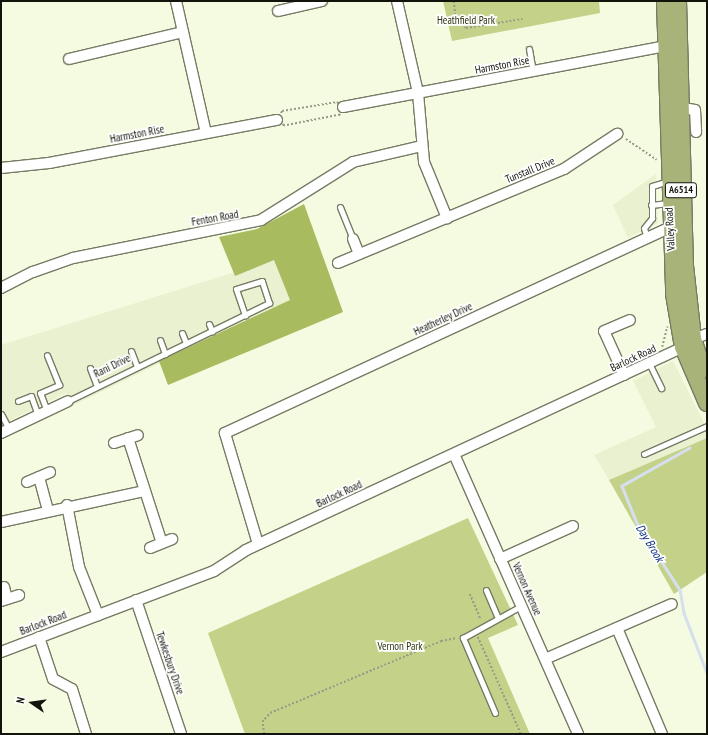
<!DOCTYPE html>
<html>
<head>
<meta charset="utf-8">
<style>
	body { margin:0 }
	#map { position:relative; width:708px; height:735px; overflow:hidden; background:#f5fbe1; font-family:"PT Sans Narrow",sans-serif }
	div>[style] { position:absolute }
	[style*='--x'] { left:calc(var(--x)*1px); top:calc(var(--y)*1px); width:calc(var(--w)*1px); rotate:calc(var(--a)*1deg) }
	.built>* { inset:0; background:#e9f1d0 }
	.green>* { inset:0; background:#c3d288 }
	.forest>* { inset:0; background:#a9bb5f }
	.stream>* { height:2.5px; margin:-1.25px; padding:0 1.25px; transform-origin:1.25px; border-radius:1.25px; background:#d7dfef }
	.path>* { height:1.5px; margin-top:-0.75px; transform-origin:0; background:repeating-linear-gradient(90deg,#979b88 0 2px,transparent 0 4px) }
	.roads { filter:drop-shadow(1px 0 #757b64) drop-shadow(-1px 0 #757b64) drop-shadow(0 1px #757b64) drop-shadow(0 -1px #757b64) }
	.service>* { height:5px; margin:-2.5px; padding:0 2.5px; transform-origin:2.5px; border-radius:2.5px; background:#fff }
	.minor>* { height:10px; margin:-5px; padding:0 5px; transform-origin:5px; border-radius:5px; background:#fff }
	.trunk>* { height:16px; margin:-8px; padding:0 8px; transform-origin:8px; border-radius:8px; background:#a8b37a }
	span { translate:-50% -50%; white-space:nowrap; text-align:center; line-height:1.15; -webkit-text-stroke:3.5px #fff; paint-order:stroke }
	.shield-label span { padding:1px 3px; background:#fff; border:1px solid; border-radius:3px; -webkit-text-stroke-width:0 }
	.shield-label { font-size:10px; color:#12130b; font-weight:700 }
	.park-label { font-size:11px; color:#2d340d }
	.street-label { font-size:11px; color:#12130b }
	.water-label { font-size:12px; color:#0c2e84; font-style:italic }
	.frame { position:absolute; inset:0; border:2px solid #12130b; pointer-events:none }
	.north { position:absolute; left:12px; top:683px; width:40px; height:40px; -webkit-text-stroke:3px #fff; paint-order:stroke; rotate:283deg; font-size:11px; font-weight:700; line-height:16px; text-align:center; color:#12130b }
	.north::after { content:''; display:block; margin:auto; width:14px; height:18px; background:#12130b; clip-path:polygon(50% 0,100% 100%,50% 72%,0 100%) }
</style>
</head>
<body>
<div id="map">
	<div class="built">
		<i style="clip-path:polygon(656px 174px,658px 223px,628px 238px,613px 205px)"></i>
		<i style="clip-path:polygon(274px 260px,290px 300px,70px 407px,66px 393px,1px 425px,1px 345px)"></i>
		<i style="clip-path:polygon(673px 361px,707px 429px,707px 438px,609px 480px,594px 455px,656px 427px,633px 381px)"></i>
	</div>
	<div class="green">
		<i style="clip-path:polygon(443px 1px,599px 1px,600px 13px,452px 41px)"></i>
		<i style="clip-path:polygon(707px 438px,707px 572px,674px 594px,609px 480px)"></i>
		<i style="clip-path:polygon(468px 518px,518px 625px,488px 638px,530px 734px,245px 734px,208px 633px)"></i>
	</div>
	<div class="forest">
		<i style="clip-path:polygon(304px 204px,343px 312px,168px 385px,159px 361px,290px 300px,274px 260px,235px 276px,219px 237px,257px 229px)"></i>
	</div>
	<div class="stream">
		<i style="--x:690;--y:448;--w:78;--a:150.8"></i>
		<i style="--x:622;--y:486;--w:40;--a:68"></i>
		<i style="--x:637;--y:523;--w:80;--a:57.3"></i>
		<i style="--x:680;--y:590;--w:23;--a:80"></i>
		<i style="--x:684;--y:613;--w:64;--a:69"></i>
	</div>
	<div class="path">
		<i style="--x:454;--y:1;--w:18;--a:84"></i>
		<i style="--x:456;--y:19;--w:13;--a:42"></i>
		<i style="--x:466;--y:28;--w:57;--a:-9.1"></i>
		<i style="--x:337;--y:102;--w:8;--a:40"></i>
		<i style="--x:343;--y:107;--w:9;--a:111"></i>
		<i style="--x:340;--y:115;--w:57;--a:168.9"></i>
		<i style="--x:284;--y:126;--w:9;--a:-139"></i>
		<i style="--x:277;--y:120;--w:10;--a:-61"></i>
		<i style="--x:282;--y:111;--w:56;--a:-9.3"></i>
		<i style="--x:626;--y:139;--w:37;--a:34"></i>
		<i style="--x:662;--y:347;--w:21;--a:-76"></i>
		<i style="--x:470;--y:594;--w:28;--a:67"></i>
		<i style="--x:478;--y:637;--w:106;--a:66.1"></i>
		<i style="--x:264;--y:734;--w:12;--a:-99"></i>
		<i style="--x:262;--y:722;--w:12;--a:-48"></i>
		<i style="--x:270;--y:713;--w:186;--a:-22.8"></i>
		<i style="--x:441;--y:641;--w:16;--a:-11"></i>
	</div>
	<div class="roads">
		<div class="service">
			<i style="--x:529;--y:49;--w:22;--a:80"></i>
			<i style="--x:651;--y:205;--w:17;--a:-7"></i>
			<i style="--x:340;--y:207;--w:35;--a:68"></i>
			<i style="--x:647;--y:238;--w:10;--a:-107"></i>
			<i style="--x:644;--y:228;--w:13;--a:-51"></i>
			<i style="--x:652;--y:218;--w:32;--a:-90"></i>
			<i style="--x:652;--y:186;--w:17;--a:-17"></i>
			<i style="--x:209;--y:324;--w:8;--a:67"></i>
			<i style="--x:182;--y:333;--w:11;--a:68"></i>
			<i style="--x:160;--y:340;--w:15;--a:70"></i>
			<i style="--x:131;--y:351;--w:17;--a:69"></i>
			<i style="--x:649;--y:363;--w:28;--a:64"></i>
			<i style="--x:90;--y:368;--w:19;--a:69"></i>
			<i style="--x:18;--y:401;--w:14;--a:-21"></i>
			<i style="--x:31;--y:396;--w:20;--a:70"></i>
			<i style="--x:68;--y:401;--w:224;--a:-26"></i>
			<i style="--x:269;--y:303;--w:23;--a:-108"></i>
			<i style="--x:262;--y:281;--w:27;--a:163"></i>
			<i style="--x:236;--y:289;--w:28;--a:71"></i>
			<i style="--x:47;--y:411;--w:19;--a:-111"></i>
			<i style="--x:40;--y:393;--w:21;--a:-23"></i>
			<i style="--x:59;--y:385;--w:32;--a:-112"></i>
			<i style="--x:1;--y:414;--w:17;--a:62"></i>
			<i style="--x:644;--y:454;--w:69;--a:-24"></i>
			<i style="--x:486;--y:590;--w:28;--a:67"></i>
			<i style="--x:495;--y:713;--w:82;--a:-113.1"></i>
			<i style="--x:463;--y:638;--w:66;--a:-28.9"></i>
		</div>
		<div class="minor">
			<i style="--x:176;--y:1;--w:135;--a:77.2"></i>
			<i style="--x:397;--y:1;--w:94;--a:77.1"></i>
			<i style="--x:418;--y:93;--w:69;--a:85"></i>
			<i style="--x:424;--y:162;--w:61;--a:67.7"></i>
			<i style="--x:278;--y:11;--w:45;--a:-12.8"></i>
			<i style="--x:69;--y:59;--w:117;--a:-13.3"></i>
			<i style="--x:343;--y:107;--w:328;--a:-10.7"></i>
			<i style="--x:678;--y:107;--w:17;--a:10"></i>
			<i style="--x:695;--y:110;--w:22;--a:87"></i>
			<i style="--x:1;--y:168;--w:48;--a:-5.9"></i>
			<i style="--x:49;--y:163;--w:232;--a:-10.7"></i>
			<i style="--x:353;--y:239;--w:16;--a:68"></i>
			<i style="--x:338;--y:263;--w:245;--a:-22.6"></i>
			<i style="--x:564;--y:169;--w:64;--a:-33.4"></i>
			<i style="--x:1;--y:288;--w:36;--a:-27"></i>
			<i style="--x:33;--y:272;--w:42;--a:-19.3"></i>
			<i style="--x:73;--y:258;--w:192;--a:-11.4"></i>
			<i style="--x:261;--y:220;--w:109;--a:-32.2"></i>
			<i style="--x:353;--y:162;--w:70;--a:-13.2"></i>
			<i style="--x:693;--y:339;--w:15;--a:-20"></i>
			<i style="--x:624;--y:375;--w:48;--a:-114.4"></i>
			<i style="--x:604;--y:331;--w:28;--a:-23"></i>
			<i style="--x:1;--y:433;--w:74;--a:-25.5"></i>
			<i style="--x:128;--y:438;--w:110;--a:72.1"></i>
			<i style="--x:114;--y:443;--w:25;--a:-18"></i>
			<i style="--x:454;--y:454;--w:306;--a:66.1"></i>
			<i style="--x:39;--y:477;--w:34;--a:75"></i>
			<i style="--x:27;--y:482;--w:25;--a:-23"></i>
			<i style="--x:67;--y:505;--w:63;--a:79"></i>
			<i style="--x:79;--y:567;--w:52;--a:68.4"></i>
			<i style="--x:1;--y:522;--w:146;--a:-12.2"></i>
			<i style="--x:258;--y:544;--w:116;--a:-106.6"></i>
			<i style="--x:225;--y:433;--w:490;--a:-24.8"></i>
			<i style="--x:150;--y:548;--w:24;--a:-22"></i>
			<i style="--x:500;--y:559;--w:80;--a:-24.3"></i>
			<i style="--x:4;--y:587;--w:12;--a:76"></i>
			<i style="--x:136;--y:600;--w:141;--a:71.4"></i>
			<i style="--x:1;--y:601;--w:19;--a:-18"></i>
			<i style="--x:617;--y:628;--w:115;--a:67"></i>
			<i style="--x:39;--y:637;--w:44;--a:71.6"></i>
			<i style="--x:53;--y:679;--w:21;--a:28"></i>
			<i style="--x:72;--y:689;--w:47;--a:72.7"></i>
			<i style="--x:1;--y:652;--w:228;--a:-20.8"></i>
			<i style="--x:214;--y:571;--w:38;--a:-33"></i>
			<i style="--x:246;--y:550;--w:482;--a:-24.9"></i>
			<i style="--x:545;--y:659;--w:138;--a:-23.4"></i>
		</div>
		<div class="trunk">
			<i style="--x:665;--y:1;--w:293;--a:88.2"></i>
			<i style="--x:674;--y:294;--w:54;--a:80.4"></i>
			<i style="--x:683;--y:347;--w:61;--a:66.8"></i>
			<i style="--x:678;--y:1;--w:265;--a:88.5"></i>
			<i style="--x:685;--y:266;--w:73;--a:83.7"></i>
			<i style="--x:693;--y:339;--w:32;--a:72"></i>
		</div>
	</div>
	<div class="shield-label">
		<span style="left:681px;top:190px">A6514</span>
	</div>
	<div class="park-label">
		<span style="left:466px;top:20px">Heathfield Park</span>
		<span style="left:400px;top:646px">Vernon Park</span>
	</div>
	<div class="street-label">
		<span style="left:502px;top:65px;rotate:-11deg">Harmston Rise</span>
		<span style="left:137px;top:134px;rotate:-11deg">Harmston Rise</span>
		<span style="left:530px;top:170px;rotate:-22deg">Tunstall Drive</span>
		<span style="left:215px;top:218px;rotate:-10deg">Fenton Road</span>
		<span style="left:670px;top:229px;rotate:-93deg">Valley Road</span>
		<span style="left:443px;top:319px;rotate:-25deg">Heatherley Drive</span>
		<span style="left:633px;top:358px;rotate:-25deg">Barlock Road</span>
		<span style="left:112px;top:366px;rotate:-26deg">Rani Drive</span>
		<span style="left:339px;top:494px;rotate:-25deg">Barlock Road</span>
		<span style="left:527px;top:589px;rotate:66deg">Vernon Avenue</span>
		<span style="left:43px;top:623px;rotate:-21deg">Barlock Road</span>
		<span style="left:170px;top:663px;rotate:71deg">Tewkesbury Drive</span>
	</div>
	<div class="water-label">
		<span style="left:650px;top:543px;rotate:58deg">Day Brook</span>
	</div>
	<div class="frame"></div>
	<div class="north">N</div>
</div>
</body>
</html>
